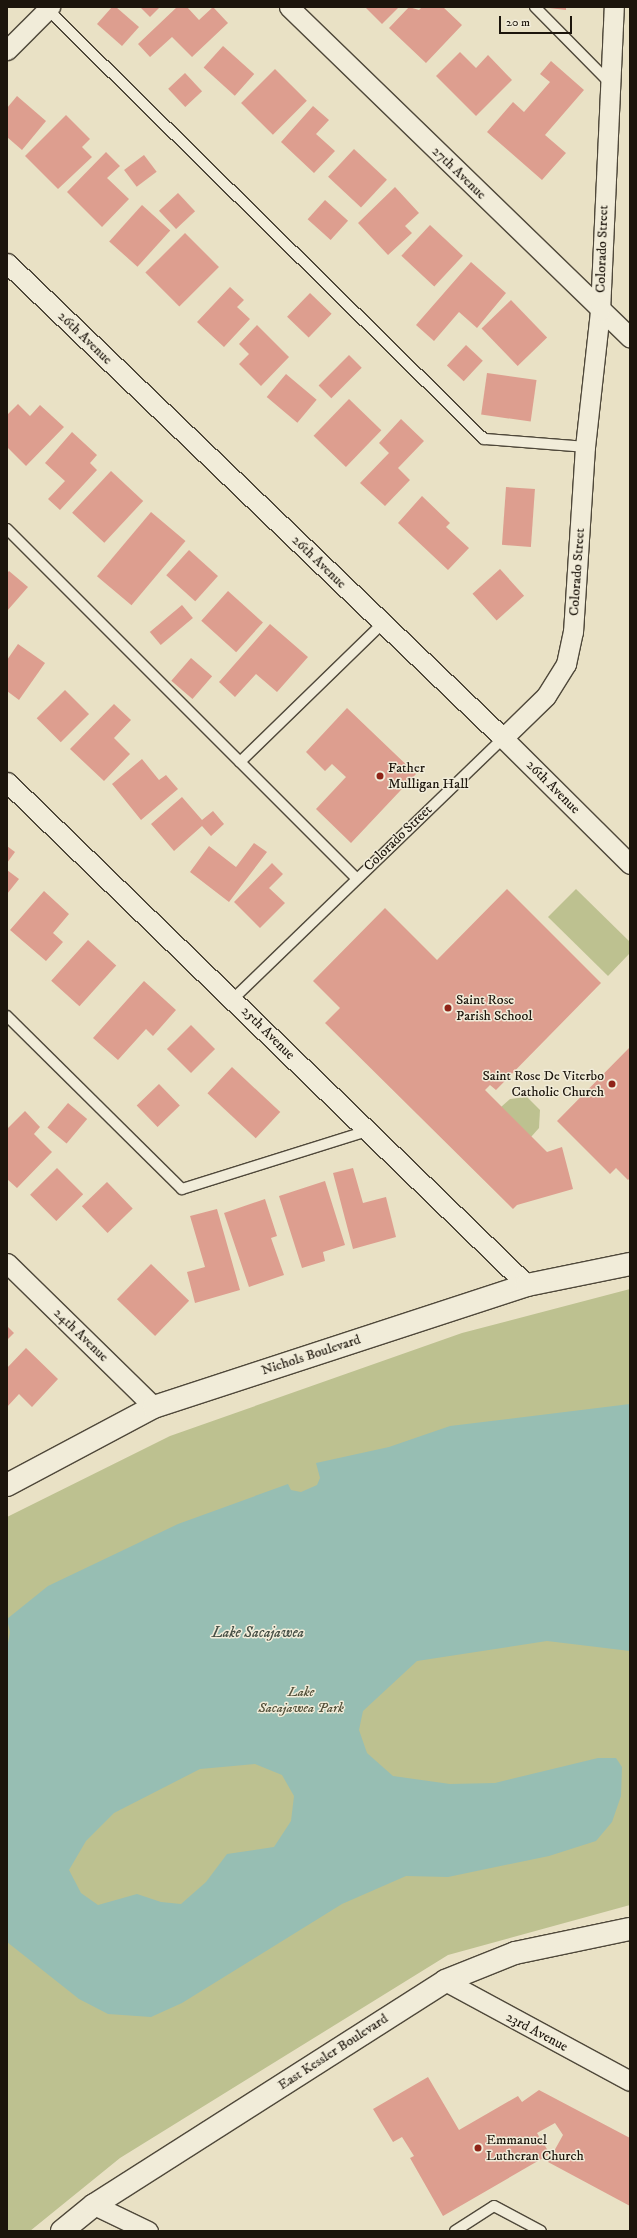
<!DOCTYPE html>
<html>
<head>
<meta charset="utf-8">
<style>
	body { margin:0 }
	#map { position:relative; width:637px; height:2238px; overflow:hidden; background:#e9e1c5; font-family:"IM FELL DW Pica",serif }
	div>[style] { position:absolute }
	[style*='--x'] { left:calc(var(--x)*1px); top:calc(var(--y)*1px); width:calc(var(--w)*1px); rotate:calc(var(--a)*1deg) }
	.green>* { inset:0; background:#bdc190 }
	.water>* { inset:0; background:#97beb3 }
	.building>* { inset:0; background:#dd9e8f; transform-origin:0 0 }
	.roads { filter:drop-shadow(1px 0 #4f483a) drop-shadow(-1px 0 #4f483a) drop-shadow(0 1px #4f483a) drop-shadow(0 -1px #4f483a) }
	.lane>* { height:10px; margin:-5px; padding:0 5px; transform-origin:5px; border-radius:5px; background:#f1ecd9 }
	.street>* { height:19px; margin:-9.5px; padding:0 9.5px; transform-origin:9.5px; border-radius:9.5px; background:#f1ecd9 }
	.secondary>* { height:22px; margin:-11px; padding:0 11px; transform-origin:11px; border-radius:11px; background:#f1ecd9 }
	.dots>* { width:11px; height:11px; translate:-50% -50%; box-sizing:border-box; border:2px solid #f1ecd9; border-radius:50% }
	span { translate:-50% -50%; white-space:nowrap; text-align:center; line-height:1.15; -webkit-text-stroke:3px #f1ecd9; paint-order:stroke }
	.street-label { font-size:14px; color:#1c150c }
	.poi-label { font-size:14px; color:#1c150c }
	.left { translate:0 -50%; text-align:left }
	.right { translate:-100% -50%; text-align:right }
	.park-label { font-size:14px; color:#54513a; font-style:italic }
	.water-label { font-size:15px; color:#475046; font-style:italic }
	.frame { position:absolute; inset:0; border:8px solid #1c150c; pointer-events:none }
	.scale { position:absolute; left:499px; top:16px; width:73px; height:18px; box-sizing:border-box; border:2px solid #1c150c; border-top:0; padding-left:5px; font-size:12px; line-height:14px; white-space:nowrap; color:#1c150c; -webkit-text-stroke:3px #f1ecd9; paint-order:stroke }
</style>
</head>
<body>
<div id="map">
	<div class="green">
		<i style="clip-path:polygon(576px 889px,630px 942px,630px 953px,608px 976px,548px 917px)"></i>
		<i style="clip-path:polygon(527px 1097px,540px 1110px,539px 1128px,531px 1137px,501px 1107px,510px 1099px)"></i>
		<i style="clip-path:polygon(630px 1289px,630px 1905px,448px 1955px,120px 2158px,30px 2231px,7px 2231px,7px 1517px,170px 1436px,462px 1333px)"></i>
	</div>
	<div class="water">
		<i style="clip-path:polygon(evenodd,630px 1404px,630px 1651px,547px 1641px,417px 1661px,363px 1711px,359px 1730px,367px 1753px,393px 1776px,450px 1784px,495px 1783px,598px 1758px,616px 1758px,622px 1767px,621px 1796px,612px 1822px,596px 1841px,549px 1856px,448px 1877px,406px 1876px,342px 1904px,182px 2003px,151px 2017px,108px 2014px,79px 1999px,7px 1942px,7px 1649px,10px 1632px,7px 1619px,48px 1586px,178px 1524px,288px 1484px,291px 1490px,301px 1492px,317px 1485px,320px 1478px,316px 1463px,389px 1447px,450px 1426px,630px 1404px,255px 1764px,282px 1775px,294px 1796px,291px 1821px,274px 1847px,227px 1854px,206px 1882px,181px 1904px,161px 1902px,137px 1894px,98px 1905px,81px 1893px,69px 1870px,86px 1841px,114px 1813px,200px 1769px,255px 1764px)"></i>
	</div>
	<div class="building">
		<i style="clip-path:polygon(112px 7px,116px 7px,139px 27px,122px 46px,97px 24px)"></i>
		<i style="clip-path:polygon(140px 7px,160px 7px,150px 17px)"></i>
		<i style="clip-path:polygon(177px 7px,187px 7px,199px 20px,213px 7px,228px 23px,192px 57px,172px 37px,150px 57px,138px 44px)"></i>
		<i style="clip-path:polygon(365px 7px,399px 7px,382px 24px)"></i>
		<i style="clip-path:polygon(409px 7px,419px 10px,422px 7px,443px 7px,462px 25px,426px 63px,389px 28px)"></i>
		<i style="clip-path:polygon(541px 7px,566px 7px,566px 10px)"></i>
		<i style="left:223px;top:46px;width:42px;height:29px;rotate:42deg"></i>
		<i style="clip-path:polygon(460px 52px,476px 68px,488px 55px,512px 80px,476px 116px,436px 76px)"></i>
		<i style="clip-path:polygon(551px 61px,584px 90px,545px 135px,566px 153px,542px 180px,487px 132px,513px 102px,524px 112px,550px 82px,540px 74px)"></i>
		<i style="left:275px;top:69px;width:45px;height:48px;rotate:45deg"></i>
		<i style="left:185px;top:73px;width:25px;height:23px;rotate:47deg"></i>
		<i style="clip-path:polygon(17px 96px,46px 121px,22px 150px,7px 137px,7px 108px)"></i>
		<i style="clip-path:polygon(313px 106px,329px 120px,316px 134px,335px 151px,314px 173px,281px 142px)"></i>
		<i style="clip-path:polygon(66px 115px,90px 139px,82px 147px,92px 157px,58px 189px,25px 156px)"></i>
		<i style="left:354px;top:149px;width:45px;height:38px;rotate:43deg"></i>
		<i style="clip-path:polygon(106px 152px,120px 166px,107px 178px,129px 199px,102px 227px,67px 192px)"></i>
		<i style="left:144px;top:155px;width:21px;height:25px;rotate:53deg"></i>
		<i style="clip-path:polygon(395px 187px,419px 213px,405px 226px,412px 233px,388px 255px,358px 223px)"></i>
		<i style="left:178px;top:193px;width:25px;height:26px;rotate:47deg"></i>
		<i style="left:325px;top:200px;width:31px;height:26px;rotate:42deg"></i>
		<i style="left:142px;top:205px;width:38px;height:49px;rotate:42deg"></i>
		<i style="left:430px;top:225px;width:45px;height:42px;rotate:43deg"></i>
		<i style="left:185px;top:233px;width:48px;height:56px;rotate:45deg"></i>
		<i style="clip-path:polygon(471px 262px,506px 293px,477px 328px,459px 312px,434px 341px,416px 325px)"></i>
		<i style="clip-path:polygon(230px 287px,244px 300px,237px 307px,250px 319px,224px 347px,197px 322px)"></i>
		<i style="left:310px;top:293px;width:30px;height:33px;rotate:44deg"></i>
		<i style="left:511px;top:300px;width:52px;height:41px;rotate:46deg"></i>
		<i style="clip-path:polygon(257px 325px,289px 357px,261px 386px,239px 364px,249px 354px,239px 344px)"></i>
		<i style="left:466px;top:345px;width:23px;height:28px;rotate:43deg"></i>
		<i style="left:349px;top:355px;width:18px;height:43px;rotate:45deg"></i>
		<i style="left:487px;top:373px;width:50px;height:42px;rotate:8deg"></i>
		<i style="left:286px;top:374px;width:40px;height:30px;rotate:40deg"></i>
		<i style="left:349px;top:399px;width:45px;height:51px;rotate:44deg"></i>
		<i style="clip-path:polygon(18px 404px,30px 416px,40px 405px,64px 427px,26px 466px,7px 447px,7px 415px)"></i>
		<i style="clip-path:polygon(401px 419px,424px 441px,398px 468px,410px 480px,385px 506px,360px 483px,389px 453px,379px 443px)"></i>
		<i style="clip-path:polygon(72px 432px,97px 455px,90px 463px,97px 470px,60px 510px,48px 499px,65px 481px,45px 463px)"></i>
		<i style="left:111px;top:471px;width:44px;height:57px;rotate:43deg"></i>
		<i style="left:506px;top:487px;width:29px;height:58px;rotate:4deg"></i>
		<i style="clip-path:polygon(422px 496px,450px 523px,446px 527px,469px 548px,448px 570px,398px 523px)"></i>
		<i style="left:151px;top:512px;width:45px;height:84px;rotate:40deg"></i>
		<i style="left:189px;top:550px;width:39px;height:34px;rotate:42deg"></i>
		<i style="left:500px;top:569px;width:36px;height:37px;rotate:48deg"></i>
		<i style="clip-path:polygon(9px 571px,28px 587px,7px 611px,7px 573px)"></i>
		<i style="left:228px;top:591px;width:47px;height:40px;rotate:42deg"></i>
		<i style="left:182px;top:605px;width:17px;height:42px;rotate:50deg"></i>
		<i style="clip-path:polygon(270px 624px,308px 657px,277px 692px,256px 674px,235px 697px,219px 682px)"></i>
		<i style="clip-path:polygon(18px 644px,45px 663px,19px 700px,7px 691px,7px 660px)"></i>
		<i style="left:191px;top:658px;width:28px;height:30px;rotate:41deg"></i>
		<i style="left:65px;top:690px;width:34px;height:40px;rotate:45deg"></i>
		<i style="clip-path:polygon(114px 704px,131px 720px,114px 738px,130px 754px,104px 781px,70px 749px)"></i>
		<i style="clip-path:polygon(347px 708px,416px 774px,351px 843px,316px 809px,346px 777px,332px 764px,325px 771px,306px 752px)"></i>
		<i style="clip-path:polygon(142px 759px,159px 780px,166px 775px,178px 789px,141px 820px,112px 784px)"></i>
		<i style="clip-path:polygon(182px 797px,202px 820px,213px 811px,224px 824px,211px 836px,202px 826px,174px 851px,151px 824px)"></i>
		<i style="clip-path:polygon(254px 843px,267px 852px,229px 902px,190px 872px,209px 846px,236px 867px)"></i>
		<i style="clip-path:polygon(7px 846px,15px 852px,7px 863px)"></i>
		<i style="clip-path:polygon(272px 863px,283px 874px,269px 888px,285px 903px,260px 928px,234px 902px)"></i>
		<i style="clip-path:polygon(7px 870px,19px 879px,7px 894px)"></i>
		<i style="clip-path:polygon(507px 889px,601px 983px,496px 1090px,490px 1085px,485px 1090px,547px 1152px,562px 1147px,573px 1189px,517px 1205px,513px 1209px,325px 1023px,340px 1008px,313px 981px,385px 908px,437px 960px)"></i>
		<i style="clip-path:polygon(44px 891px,69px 914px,53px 933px,63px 942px,46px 961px,10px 930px)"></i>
		<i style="left:88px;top:940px;width:38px;height:55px;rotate:42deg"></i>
		<i style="clip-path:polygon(144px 981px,176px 1010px,153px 1036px,146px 1029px,118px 1060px,93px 1038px)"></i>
		<i style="left:191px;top:1025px;width:34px;height:34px;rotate:45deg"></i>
		<i style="clip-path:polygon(630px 1047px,630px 1178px,628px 1180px,616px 1168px,610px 1174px,557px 1121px)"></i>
		<i style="left:232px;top:1067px;width:66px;height:36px;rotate:43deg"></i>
		<i style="left:159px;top:1084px;width:30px;height:31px;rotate:46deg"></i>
		<i style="left:68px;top:1103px;width:25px;height:32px;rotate:40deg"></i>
		<i style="clip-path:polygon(25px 1111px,40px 1127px,34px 1134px,52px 1152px,17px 1188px,7px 1179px,7px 1129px)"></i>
		<i style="left:57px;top:1168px;width:37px;height:38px;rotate:45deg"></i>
		<i style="clip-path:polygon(353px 1168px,363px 1203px,386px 1197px,396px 1237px,353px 1249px,333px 1173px)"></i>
		<i style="clip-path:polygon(325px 1181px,345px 1245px,323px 1252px,325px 1261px,302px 1268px,279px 1196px)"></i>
		<i style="left:107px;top:1182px;width:37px;height:35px;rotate:46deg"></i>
		<i style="clip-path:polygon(265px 1199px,277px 1236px,271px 1238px,284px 1275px,249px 1287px,224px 1213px)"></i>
		<i style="clip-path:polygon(217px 1209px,240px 1290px,195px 1303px,187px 1272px,205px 1267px,190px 1216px)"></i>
		<i style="left:151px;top:1264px;width:53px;height:49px;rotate:44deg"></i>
		<i style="clip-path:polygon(7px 1326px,14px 1333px,7px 1340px)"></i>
		<i style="clip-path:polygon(26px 1348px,58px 1379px,32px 1407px,19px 1394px,7px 1407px,7px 1368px)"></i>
		<i style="clip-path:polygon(428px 2077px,459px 2130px,518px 2096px,522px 2102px,539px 2090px,630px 2138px,630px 2206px,548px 2162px,563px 2135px,555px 2123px,537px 2133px,550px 2154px,443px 2216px,410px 2158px,414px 2156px,402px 2137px,393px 2142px,373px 2109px)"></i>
	</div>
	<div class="roads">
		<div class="lane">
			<i style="--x:45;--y:7;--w:616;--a:44.54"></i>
			<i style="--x:484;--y:439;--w:101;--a:4.5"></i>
			<i style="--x:535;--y:7;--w:105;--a:45.4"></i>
			<i style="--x:7;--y:529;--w:494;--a:45"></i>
			<i style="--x:240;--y:762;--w:199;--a:-44.2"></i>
			<i style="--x:233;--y:999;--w:376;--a:-44"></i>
			<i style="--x:7;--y:1016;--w:246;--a:44.7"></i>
			<i style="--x:182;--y:1189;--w:194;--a:-17.4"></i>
			<i style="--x:455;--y:2231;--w:46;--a:-32.7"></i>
			<i style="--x:494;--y:2206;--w:53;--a:28"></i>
		</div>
		<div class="street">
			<i style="--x:289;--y:7;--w:475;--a:44.1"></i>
			<i style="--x:7;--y:50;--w:61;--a:-45"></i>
			<i style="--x:7;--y:263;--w:687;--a:43.76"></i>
			<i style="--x:503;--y:738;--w:179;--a:44.8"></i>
			<i style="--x:503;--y:738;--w:60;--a:-44.3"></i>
			<i style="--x:546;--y:696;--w:38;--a:-58"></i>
			<i style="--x:566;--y:664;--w:33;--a:-78"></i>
			<i style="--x:573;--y:632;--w:185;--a:-86.3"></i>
			<i style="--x:585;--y:447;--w:137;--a:-83.7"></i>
			<i style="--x:600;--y:311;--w:304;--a:-87.4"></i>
			<i style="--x:7;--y:782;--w:723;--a:44.05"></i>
			<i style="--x:7;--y:1263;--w:206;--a:44.4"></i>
			<i style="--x:445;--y:1981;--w:210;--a:28.4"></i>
			<i style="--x:94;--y:2205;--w:60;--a:25.7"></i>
		</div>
		<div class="secondary">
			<i style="--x:7;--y:1485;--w:166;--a:-28"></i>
			<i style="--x:154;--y:1407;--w:392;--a:-18.1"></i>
			<i style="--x:527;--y:1285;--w:105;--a:-11.5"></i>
			<i style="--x:62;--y:2231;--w:41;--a:-39.1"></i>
			<i style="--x:94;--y:2205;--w:416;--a:-32.5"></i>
			<i style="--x:445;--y:1981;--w:75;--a:-21.8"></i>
			<i style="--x:515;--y:1953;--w:117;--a:-11.8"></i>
		</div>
	</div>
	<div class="dots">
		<i style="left:380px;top:776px;background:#8f2418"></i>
		<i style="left:448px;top:1008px;background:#8f2418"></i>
		<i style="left:612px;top:1084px;background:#8f2418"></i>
		<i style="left:478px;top:2148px;background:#8f2418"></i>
	</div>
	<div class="street-label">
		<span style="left:459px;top:173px;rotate:44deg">27th Avenue</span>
		<span style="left:602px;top:249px;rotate:-88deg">Colorado Street</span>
		<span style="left:85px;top:338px;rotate:44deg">26th Avenue</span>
		<span style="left:319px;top:562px;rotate:44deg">26th Avenue</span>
		<span style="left:577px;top:572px;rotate:-86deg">Colorado Street</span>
		<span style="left:553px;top:787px;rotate:45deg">26th Avenue</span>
		<span style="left:398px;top:838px;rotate:-44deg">Colorado Street</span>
		<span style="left:268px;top:1033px;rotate:45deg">25th Avenue</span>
		<span style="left:81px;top:1335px;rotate:44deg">24th Avenue</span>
		<span style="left:311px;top:1355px;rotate:-18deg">Nichols Boulevard</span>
		<span style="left:537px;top:2032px;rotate:28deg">23rd Avenue</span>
		<span style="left:333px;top:2052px;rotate:-33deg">East Kessler Boulevard</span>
	</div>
	<div class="poi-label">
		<span class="left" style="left:388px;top:776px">Father<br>Mulligan Hall</span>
		<span class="left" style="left:456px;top:1008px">Saint Rose<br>Parish School</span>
		<span class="right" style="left:604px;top:1084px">Saint Rose De Viterbo<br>Catholic Church</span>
		<span class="left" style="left:486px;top:2148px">Emmanuel<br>Lutheran Church</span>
	</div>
	<div class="park-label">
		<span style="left:301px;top:1700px">Lake<br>Sacajawea Park</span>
	</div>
	<div class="water-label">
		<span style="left:258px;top:1633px">Lake Sacajawea</span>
	</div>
	<div class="frame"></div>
	<div class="scale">20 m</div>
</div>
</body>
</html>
